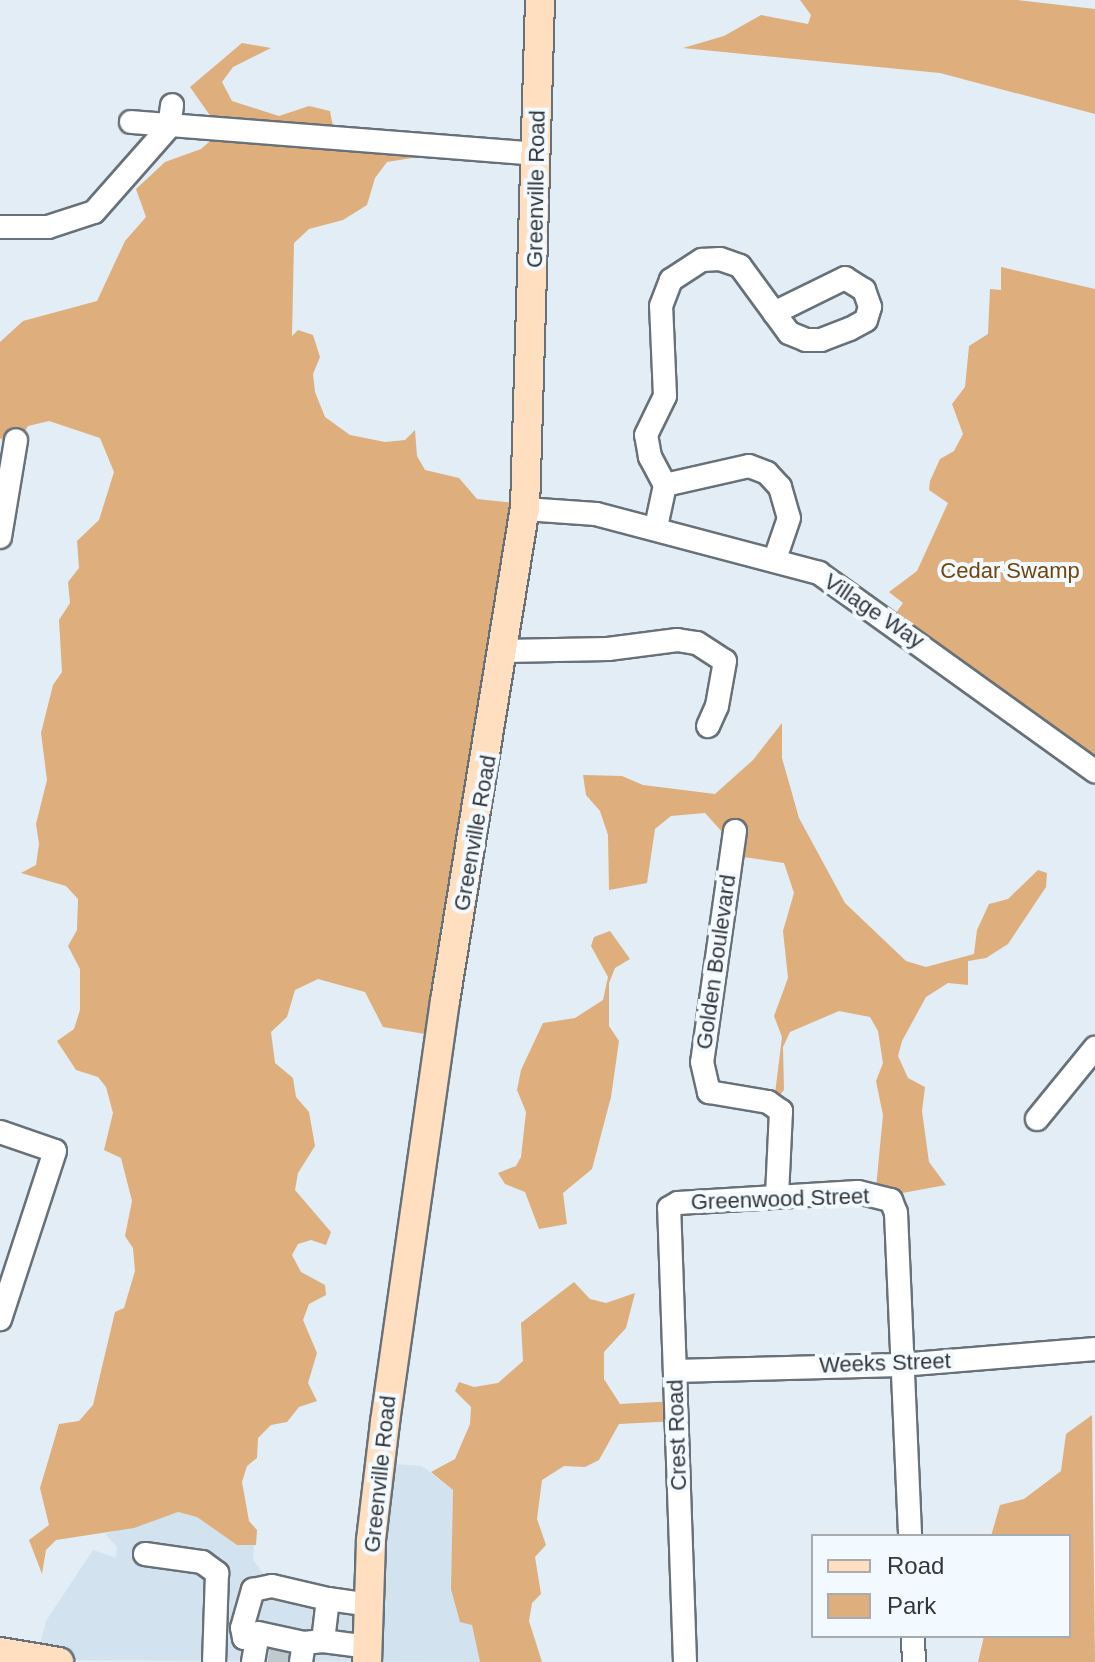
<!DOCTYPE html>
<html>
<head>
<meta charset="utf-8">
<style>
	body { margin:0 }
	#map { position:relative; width:1095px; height:1662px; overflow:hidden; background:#e2edf5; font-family:Helvetica,sans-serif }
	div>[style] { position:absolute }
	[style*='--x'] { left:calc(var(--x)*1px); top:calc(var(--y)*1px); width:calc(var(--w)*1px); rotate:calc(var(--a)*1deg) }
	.built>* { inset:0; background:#d2e2ef }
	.green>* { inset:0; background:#deae7d }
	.minor-tunnel>* { height:22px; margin-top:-11px; transform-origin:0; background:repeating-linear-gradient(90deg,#bfc9d0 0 22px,transparent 0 33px) }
	.roads { filter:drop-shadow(2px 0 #687178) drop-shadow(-2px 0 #687178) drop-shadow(0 2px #687178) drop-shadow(0 -2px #687178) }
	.minor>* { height:22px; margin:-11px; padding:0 11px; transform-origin:11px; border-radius:11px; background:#fff }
	.major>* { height:28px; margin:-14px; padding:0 14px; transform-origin:14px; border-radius:14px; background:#ffdfbf }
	span { translate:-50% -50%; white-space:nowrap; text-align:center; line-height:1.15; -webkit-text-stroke:8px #f3faff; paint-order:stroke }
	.street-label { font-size:22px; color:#33373a }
	.park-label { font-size:22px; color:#72460d }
	.legend { position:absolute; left:811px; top:1534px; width:260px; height:104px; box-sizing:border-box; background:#f3faff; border:2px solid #a6acb0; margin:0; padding:10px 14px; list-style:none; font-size:24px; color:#33373a }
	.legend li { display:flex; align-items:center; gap:16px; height:40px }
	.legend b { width:40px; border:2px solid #a6acb0 }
</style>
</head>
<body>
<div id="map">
	<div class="built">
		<i style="clip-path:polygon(382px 1463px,422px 1466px,453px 1490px,451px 1589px,472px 1625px,480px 1662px,36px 1660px,46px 1621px,93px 1550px,116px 1558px,117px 1547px,105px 1534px,178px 1512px,197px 1517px,237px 1545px,254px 1544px,253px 1560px,270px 1582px,356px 1591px)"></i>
	</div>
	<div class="green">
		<i style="clip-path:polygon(800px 0,1017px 0,1095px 9px,1095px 114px,940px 73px,683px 48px,724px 36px,761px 15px,808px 24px,811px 15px)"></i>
		<i style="clip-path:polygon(242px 43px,271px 48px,233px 67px,222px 82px,232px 101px,279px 116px,309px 106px,330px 111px,335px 137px,342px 145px,358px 151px,418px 157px,387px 162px,375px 178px,367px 205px,343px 220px,309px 229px,294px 243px,292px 336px,298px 330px,313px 335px,320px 357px,313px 374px,315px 392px,325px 417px,350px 435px,385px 442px,405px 440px,415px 430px,417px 456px,425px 470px,459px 478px,477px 499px,515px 503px,437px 1036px,383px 1027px,365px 992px,318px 979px,295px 990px,287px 1017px,271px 1032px,275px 1063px,293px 1078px,296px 1097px,309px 1112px,315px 1146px,298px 1173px,295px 1190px,331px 1232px,326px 1245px,311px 1240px,298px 1244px,292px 1255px,301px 1272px,325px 1285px,326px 1295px,309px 1304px,303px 1320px,317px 1353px,308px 1383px,317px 1401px,299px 1407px,287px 1422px,271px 1425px,258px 1438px,257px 1458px,247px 1466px,242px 1482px,249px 1521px,257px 1530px,256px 1545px,237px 1545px,197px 1517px,178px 1512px,134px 1528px,56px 1540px,46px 1550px,42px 1574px,29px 1540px,49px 1525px,40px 1488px,59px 1424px,79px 1421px,93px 1405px,115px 1312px,124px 1308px,135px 1271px,133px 1248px,125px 1236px,132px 1201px,121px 1158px,104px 1150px,113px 1113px,106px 1087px,98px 1077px,76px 1070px,57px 1041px,74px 1029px,80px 1010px,80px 969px,68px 946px,77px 930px,78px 899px,66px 886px,21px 873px,36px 865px,39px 844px,36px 824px,47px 780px,41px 733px,53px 685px,62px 672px,59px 620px,70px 603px,68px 582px,79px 568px,77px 541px,99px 520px,114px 472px,100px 438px,49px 421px,28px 426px,14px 448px,0 438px,0 342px,23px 321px,97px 301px,125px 241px,146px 217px,136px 189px,165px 162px,201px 149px,216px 136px,216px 124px,190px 87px)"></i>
		<i style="clip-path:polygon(1001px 267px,1095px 289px,1095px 766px,893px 617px,903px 603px,889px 592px,917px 571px,948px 503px,929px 490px,930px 481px,940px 459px,954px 451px,963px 434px,952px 404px,965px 387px,969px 346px,988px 334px,990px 289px,1001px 290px)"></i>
		<i style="clip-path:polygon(782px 723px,782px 758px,799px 818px,845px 903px,906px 961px,926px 967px,974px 954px,977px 930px,989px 904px,1008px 899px,1038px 870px,1047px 873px,1046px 887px,1008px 944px,986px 958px,968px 961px,968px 985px,948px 983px,926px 997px,902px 1041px,898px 1056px,908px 1078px,925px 1087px,922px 1111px,929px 1162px,946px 1185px,875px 1198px,883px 1115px,876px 1081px,883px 1063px,878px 1031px,870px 1017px,839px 1011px,790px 1032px,783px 1047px,784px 1090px,774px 1102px,782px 1037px,774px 1016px,788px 978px,783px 931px,794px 893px,784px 863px,737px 856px,733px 844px,705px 813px,671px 816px,655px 829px,647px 883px,609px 890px,608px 835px,600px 811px,586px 795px,583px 775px,622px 776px,643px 785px,715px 794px,753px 760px)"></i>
		<i style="clip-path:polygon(610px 931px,630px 959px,615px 968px,609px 983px,609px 1026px,619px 1041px,611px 1097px,592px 1169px,563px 1193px,567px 1224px,539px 1229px,525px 1192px,505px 1184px,498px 1173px,516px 1166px,521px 1157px,526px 1112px,517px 1090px,521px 1070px,543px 1023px,575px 1018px,603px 1000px,608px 977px,591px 946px,594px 937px)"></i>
		<i style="clip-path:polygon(574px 1282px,590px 1299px,606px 1303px,635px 1293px,626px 1328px,604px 1352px,604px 1379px,620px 1404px,676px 1401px,677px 1421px,619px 1424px,599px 1460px,585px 1467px,564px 1466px,542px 1480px,537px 1519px,546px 1545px,535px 1557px,541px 1594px,532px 1603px,529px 1621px,542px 1662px,480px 1662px,472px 1625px,460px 1622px,451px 1589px,453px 1490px,431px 1472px,455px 1459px,470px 1424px,471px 1407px,455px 1391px,459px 1382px,474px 1387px,498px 1383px,523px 1361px,521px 1323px)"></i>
		<i style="clip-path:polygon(1092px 1415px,1095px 1662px,978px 1662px,984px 1636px,1069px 1636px,1069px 1536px,991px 1536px,1000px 1505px,1024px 1499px,1061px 1471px,1066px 1434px)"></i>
	</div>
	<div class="minor-tunnel">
		<i style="--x:269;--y:1653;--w:22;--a:10"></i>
	</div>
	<div class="roads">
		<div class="minor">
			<i style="--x:131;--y:122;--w:407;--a:4.5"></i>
			<i style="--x:0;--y:227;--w:48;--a:0"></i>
			<i style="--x:48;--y:227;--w:48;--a:-18.1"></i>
			<i style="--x:94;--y:212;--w:113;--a:-48.6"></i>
			<i style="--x:169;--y:127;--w:22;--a:-82"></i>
			<i style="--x:665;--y:485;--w:86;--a:-12.7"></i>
			<i style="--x:749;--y:466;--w:19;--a:21"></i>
			<i style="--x:767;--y:473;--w:19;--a:47"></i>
			<i style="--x:780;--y:487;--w:32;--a:74"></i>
			<i style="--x:789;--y:518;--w:43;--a:108.9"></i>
			<i style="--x:525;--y:509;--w:71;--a:4"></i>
			<i style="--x:596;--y:514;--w:231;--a:14.8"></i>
			<i style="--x:819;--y:573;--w:340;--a:35.7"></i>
			<i style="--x:656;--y:527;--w:43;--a:-77.9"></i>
			<i style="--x:665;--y:485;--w:32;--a:-118"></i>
			<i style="--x:650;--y:457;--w:22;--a:-100"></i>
			<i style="--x:646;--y:435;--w:43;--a:-64"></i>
			<i style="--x:665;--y:396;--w:90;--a:-92.5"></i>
			<i style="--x:661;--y:306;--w:28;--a:-69"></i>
			<i style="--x:671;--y:280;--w:37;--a:-33"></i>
			<i style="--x:702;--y:260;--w:18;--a:-3"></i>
			<i style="--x:720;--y:259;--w:21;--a:19"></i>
			<i style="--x:740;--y:266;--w:83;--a:53.8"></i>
			<i style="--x:789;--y:333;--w:18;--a:22"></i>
			<i style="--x:806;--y:340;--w:15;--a:0"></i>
			<i style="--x:821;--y:340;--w:31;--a:-21"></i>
			<i style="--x:850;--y:329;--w:18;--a:-29"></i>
			<i style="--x:866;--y:320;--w:14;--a:-73"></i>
			<i style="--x:870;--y:307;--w:18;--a:-109"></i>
			<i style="--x:864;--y:290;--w:22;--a:-148"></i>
			<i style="--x:845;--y:278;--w:79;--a:153.8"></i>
			<i style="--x:0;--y:537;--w:98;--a:-80.6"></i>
			<i style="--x:505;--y:651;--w:103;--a:-1.1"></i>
			<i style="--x:608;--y:649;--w:70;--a:-7.4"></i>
			<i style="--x:677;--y:640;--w:20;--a:9"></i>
			<i style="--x:697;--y:643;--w:33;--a:33"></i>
			<i style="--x:725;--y:661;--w:46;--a:100.1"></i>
			<i style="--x:717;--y:706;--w:22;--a:114"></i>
			<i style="--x:735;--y:831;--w:233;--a:98.1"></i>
			<i style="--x:702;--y:1062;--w:31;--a:77"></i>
			<i style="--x:709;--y:1092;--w:60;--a:9.6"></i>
			<i style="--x:768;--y:1102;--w:16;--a:35"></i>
			<i style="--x:781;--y:1111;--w:86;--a:92.7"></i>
			<i style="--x:1037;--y:1119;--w:92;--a:-50.8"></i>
			<i style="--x:0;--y:1132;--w:58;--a:19.1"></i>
			<i style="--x:55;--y:1151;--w:177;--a:108.1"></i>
			<i style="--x:675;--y:1371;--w:225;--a:-1.5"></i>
			<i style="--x:900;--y:1365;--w:196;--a:-4.7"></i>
			<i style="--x:145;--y:1554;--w:58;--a:8"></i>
			<i style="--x:202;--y:1562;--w:19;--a:36"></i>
			<i style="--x:217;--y:1573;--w:89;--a:91.9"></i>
			<i style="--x:913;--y:1636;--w:26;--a:88"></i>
			<i style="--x:257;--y:1640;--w:13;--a:-171"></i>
			<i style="--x:244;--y:1638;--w:10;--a:-101"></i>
			<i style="--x:242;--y:1628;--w:40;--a:-74"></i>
			<i style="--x:253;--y:1590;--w:19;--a:-12"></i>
			<i style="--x:272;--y:1586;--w:57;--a:13.1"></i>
			<i style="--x:323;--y:1641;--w:45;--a:7.6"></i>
			<i style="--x:253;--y:1662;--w:29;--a:-80"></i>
			<i style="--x:258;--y:1633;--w:47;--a:12.3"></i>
			<i style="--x:301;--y:1662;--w:19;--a:-81"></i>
			<i style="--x:304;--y:1643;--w:19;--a:-6"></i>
			<i style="--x:323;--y:1641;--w:42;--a:-83.2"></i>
			<i style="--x:328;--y:1599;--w:42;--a:8.1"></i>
			<i style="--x:685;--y:1662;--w:454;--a:-92"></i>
			<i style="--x:669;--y:1208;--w:10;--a:-29"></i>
			<i style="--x:678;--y:1203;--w:180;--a:-3.5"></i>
			<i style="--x:858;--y:1192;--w:34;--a:14"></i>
			<i style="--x:891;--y:1200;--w:14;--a:69"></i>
			<i style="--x:896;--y:1213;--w:323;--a:87.5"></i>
		</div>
		<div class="major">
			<i style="--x:0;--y:1652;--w:60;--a:9.6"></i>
			<i style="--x:367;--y:1662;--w:122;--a:-88.1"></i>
			<i style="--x:371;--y:1540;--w:119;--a:-83.2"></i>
			<i style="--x:385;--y:1422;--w:425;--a:-81.9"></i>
			<i style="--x:445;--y:1001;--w:498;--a:-80.8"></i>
			<i style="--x:525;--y:509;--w:509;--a:-88.31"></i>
		</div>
	</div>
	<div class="street-label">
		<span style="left:536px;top:189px;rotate:-89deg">Greenville Road</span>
		<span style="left:874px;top:611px;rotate:34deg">Village Way</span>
		<span style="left:475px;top:833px;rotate:-80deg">Greenville Road</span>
		<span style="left:716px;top:962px;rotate:-82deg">Golden Boulevard</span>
		<span style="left:780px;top:1199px;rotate:-2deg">Greenwood Street</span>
		<span style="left:885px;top:1363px;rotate:-2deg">Weeks Street</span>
		<span style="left:677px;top:1435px;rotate:-92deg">Crest Road</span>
		<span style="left:380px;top:1474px;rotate:-84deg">Greenville Road</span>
	</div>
	<div class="park-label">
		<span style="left:1010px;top:571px">Cedar Swamp</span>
	</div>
	<ul class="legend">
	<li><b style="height:10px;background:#ffdfbf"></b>Road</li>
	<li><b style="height:22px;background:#deae7d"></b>Park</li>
	</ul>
</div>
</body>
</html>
